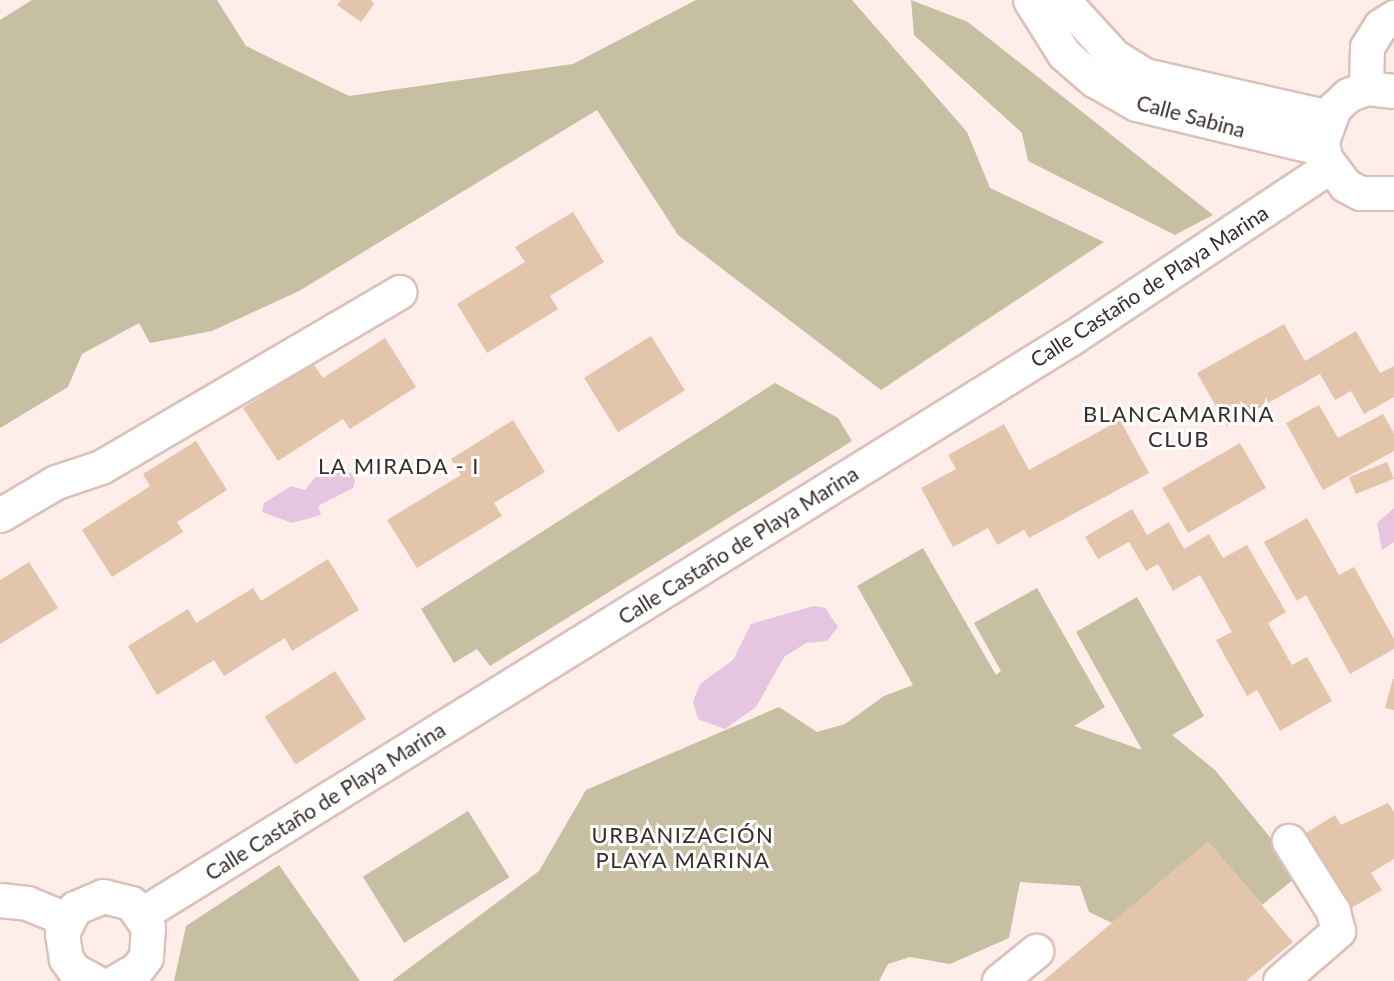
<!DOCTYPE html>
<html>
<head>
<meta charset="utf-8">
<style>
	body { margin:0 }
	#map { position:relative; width:1394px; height:981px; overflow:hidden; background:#feede9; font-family:Lato,sans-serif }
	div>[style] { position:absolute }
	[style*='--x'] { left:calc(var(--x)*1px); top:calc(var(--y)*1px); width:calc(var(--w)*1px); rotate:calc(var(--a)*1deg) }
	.green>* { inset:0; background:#c6bfa2; transform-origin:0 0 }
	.water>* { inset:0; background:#e5c5df }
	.building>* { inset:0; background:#e2c5aa; transform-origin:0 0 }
	.roads { filter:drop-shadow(2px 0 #dcc0ba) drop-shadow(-2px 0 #dcc0ba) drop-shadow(0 2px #dcc0ba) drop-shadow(0 -2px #dcc0ba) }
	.minor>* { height:33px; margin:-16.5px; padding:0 16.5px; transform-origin:16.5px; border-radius:16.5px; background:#fff }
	span { translate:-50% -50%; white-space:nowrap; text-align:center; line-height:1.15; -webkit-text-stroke:6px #fff; paint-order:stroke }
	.street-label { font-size:21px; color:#382d2b }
	.neighbourhood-label { font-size:22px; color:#382d2b; letter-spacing:1.5px }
</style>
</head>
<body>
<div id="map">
	<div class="green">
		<i style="clip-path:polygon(32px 0,217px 0,246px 46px,349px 96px,573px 64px,696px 0,852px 0,967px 132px,990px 188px,1104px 242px,881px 390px,678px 235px,597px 110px,299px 291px,212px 331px,150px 343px,139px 323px,82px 354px,68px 387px,0 428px,0 20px)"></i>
		<i style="clip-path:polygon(911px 0,968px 22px,1213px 215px,1175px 235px,1028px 161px,1022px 133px,914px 35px)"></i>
		<i style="clip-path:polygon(775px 383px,838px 418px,852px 441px,490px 666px,477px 649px,454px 663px,421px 609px)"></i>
		<i style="clip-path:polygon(923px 548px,996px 675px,1001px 671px,974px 623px,1037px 588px,1105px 707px,1074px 726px,1142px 750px,1076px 632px,1137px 597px,1204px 716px,1172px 735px,1215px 770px,1300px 874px,1262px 905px,1208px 842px,1112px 923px,1089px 912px,1080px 886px,1020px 882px,1009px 938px,950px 964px,910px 957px,888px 964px,879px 981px,392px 981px,539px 871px,586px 790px,779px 707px,817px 732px,845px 724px,884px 696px,913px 685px,857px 586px)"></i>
		<i style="left:468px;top:811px;width:78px;height:124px;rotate:58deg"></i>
		<i style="clip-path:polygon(279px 865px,360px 981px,174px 981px,186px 926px)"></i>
	</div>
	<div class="water">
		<i style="clip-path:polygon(323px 468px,351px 473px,355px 480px,353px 488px,318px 506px,321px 515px,292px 523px,262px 512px,264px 503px,291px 486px,305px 490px)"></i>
		<i style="clip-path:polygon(1394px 508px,1394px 542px,1382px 550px,1377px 523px)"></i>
		<i style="clip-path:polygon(814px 606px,825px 608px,838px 627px,827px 641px,806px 643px,784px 657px,756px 707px,725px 729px,698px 719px,693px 702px,700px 684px,733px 660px,751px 624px)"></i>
	</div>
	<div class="building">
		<i style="clip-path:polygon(341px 0,371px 0,374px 4px,361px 22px,337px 5px)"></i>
		<i style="clip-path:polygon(573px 212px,604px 262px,550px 296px,558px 309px,487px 353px,457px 304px,525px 262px,515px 247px)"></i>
		<i style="clip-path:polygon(1284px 324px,1305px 361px,1356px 331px,1380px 373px,1394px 366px,1394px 397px,1364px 414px,1351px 391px,1335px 400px,1320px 374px,1227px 426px,1197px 373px)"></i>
		<i style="left:651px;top:336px;width:64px;height:79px;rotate:58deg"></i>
		<i style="clip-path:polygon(385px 338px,416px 387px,350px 429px,343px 419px,278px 461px,243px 408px,313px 363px,323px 378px)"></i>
		<i style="clip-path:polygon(1319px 405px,1338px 438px,1383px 414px,1394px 433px,1394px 451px,1323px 490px,1286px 423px)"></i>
		<i style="clip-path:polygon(513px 420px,545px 472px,494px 503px,502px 516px,417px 568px,387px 520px,461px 475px,451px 459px)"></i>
		<i style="clip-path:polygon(1120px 420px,1149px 473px,1029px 538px,1024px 530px,997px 545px,988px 528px,953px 547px,921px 488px,956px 469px,948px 455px,1004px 424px,1029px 470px)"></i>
		<i style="clip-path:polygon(196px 441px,227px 490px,177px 522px,183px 532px,112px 577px,82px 530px,150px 486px,143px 474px)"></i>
		<i style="left:1240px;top:443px;width:52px;height:90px;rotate:60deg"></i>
		<i style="left:1387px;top:462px;width:18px;height:41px;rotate:68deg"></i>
		<i style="clip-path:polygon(1132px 509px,1147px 535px,1169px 522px,1184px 549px,1209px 534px,1223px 558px,1247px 545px,1286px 612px,1268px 623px,1292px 665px,1307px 657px,1332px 701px,1280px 731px,1257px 690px,1247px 696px,1216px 640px,1232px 632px,1200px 575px,1173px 591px,1158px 564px,1146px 571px,1129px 542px,1098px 559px,1085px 537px)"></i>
		<i style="clip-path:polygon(1307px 518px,1339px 575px,1354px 567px,1394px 639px,1394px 649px,1350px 674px,1306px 595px,1297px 601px,1264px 542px)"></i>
		<i style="clip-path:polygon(328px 559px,359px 610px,292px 651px,285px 638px,224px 676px,214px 660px,157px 695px,128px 646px,188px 609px,196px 623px,253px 588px,261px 601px)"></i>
		<i style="clip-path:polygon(29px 562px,58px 608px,0 644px,0 580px)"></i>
		<i style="left:335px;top:671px;width:57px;height:84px;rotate:57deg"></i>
		<i style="clip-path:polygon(1393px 679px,1394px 679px,1394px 710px,1385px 708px)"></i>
		<i style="clip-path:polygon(1388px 803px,1394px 812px,1394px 859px,1371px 873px,1382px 890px,1343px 913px,1298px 838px,1335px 815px,1341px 825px)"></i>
		<i style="clip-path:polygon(1208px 842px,1293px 942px,1246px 981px,1043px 981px)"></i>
	</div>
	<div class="roads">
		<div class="minor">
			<i style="--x:1030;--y:0;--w:64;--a:57.8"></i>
			<i style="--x:1064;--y:54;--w:40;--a:41"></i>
			<i style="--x:1094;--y:80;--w:48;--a:29.7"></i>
			<i style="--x:1136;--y:104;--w:192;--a:13.5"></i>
			<i style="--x:1063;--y:0;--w:76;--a:47.7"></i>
			<i style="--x:1114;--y:56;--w:36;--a:32"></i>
			<i style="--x:1145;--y:75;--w:189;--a:12.9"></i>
			<i style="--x:1366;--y:88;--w:41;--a:-88.6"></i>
			<i style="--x:1367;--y:47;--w:25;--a:-58"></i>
			<i style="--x:1380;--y:26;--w:17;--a:-33"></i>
			<i style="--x:1394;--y:91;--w:28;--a:-174"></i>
			<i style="--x:1366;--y:88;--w:19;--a:159"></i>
			<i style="--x:1348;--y:95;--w:19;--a:137"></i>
			<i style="--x:1334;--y:108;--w:35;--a:110"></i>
			<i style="--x:1322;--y:141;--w:17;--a:80"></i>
			<i style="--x:1325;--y:158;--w:34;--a:53"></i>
			<i style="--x:1345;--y:185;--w:17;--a:28"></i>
			<i style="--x:1360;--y:193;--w:34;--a:0"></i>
			<i style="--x:0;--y:515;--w:65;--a:-30.5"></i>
			<i style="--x:56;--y:482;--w:47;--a:-18.4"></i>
			<i style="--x:101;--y:467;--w:346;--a:-30.4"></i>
			<i style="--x:0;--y:900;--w:27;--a:6"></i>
			<i style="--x:27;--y:903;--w:42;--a:22.3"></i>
			<i style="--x:142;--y:914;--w:1095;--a:-31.79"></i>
			<i style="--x:1073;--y:337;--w:307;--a:-33.6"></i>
			<i style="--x:94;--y:981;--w:23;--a:-151"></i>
			<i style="--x:74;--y:970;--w:14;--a:-126"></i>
			<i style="--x:66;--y:959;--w:26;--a:-99"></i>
			<i style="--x:62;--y:933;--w:28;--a:-63"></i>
			<i style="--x:75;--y:908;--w:30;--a:-23"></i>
			<i style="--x:103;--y:896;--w:29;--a:14"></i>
			<i style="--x:131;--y:903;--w:29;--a:55"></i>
			<i style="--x:148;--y:927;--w:30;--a:94"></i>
			<i style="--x:146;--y:957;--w:15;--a:127"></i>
			<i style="--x:137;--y:969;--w:24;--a:150"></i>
			<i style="--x:999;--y:981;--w:48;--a:-39"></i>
			<i style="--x:1280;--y:981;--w:77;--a:-40.8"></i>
			<i style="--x:1338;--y:931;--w:21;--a:-104"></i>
			<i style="--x:1333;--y:911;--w:83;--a:-122.2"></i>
		</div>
	</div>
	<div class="street-label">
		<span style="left:1191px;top:116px;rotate:15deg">Calle Sabina</span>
		<span style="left:1149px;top:286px;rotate:-33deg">Calle Castaño de Playa Marina</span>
		<span style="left:738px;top:545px;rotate:-32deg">Calle Castaño de Playa Marina</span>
		<span style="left:325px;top:801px;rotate:-32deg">Calle Castaño de Playa Marina</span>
	</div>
	<div class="neighbourhood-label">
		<span style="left:1179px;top:426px">BLANCAMARINA<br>CLUB</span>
		<span style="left:399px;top:466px">LA MIRADA - I</span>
		<span style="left:683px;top:847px">URBANIZACIÓN<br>PLAYA MARINA</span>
	</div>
</div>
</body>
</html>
